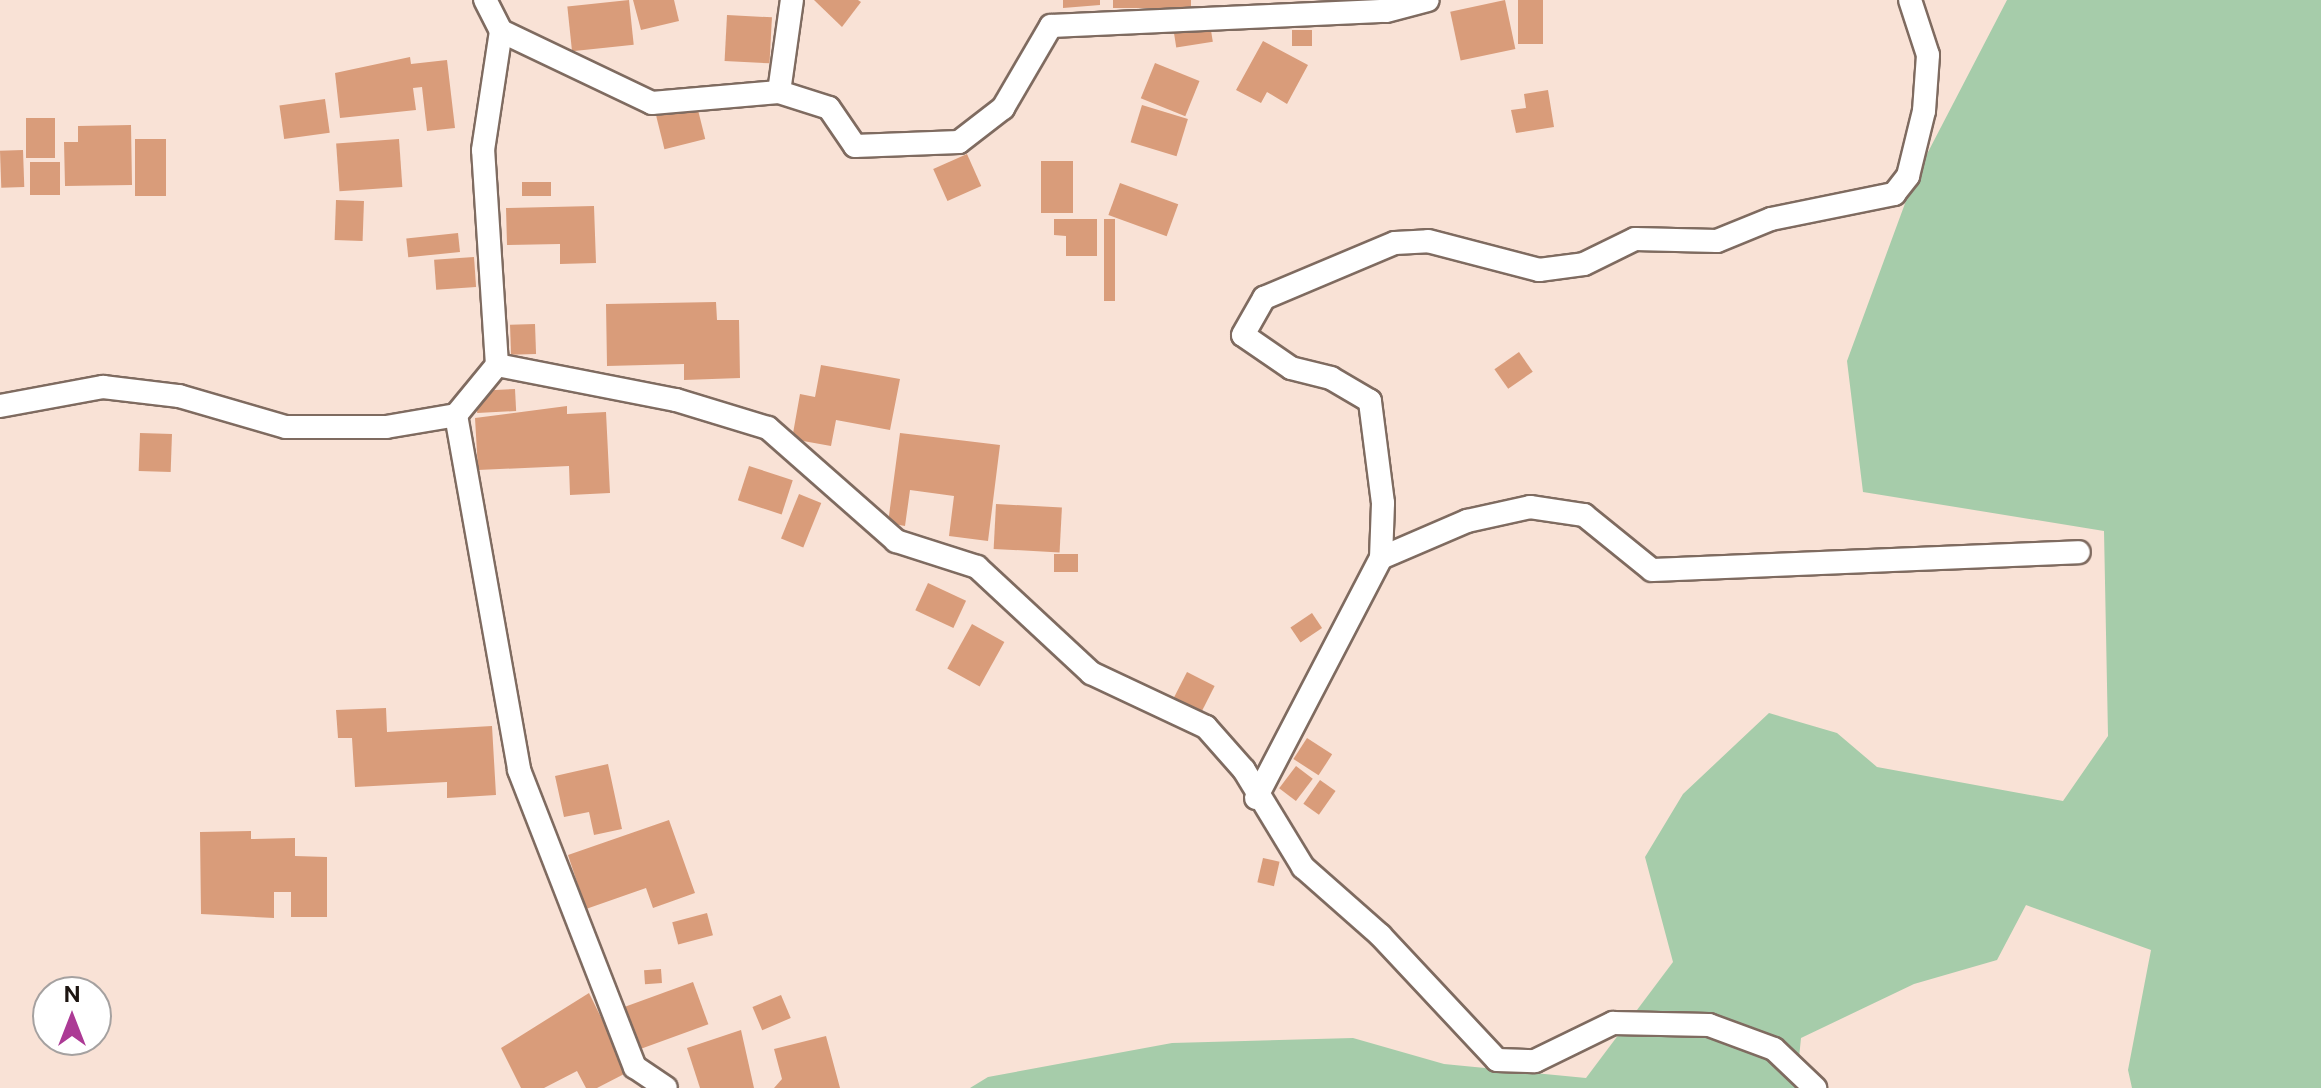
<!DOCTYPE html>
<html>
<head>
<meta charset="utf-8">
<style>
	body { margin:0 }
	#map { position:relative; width:2321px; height:1088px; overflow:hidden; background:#f9e2d6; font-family:"Public Sans",sans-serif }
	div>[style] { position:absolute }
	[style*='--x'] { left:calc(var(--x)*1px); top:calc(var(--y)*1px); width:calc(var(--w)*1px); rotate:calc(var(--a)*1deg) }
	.green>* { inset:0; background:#a6ccaa }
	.building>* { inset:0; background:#d99c7a; transform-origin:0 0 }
	.roads { filter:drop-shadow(2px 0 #7f6b60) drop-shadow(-2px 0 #7f6b60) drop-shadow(0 2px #7f6b60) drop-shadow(0 -2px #7f6b60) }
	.street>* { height:22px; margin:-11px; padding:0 11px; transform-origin:11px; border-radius:11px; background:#fff }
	span { translate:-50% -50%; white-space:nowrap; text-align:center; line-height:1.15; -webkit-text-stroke:6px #fff; paint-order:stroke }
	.north { position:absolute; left:32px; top:976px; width:80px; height:80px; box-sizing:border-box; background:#fff; border:2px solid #a5a1a0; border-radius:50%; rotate:0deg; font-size:22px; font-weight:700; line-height:32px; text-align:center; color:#1d1511 }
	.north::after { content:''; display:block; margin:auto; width:28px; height:36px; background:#ac3a95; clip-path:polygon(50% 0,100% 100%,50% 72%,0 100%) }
</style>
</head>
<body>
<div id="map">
	<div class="green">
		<i style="clip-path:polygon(2007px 0,2321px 0,2321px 1088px,2132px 1088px,2128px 1070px,2151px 950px,2026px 905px,1997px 960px,1914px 984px,1801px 1038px,1796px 1088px,970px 1088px,988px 1077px,1172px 1043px,1353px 1038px,1444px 1064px,1586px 1078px,1673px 962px,1645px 857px,1683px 794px,1769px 713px,1837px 733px,1877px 767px,2063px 801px,2108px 736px,2104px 531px,1863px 492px,1847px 361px,1914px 179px)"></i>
	</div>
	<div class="building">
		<i style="left:629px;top:0;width:45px;height:62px;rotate:84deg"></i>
		<i style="clip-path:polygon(633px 0,674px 0,679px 21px,641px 30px)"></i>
		<i style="clip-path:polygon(814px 0,858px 0,861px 2px,842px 27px)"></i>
		<i style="clip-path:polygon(1063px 0,1100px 0,1100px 5px,1063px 8px)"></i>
		<i style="left:1113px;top:0;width:78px;height:8px"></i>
		<i style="left:1505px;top:0;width:50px;height:56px;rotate:78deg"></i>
		<i style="left:1518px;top:0;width:25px;height:44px"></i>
		<i style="left:727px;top:15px;width:45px;height:46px;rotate:3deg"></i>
		<i style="left:1210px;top:24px;width:18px;height:37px;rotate:81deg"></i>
		<i style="left:1312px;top:30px;width:16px;height:20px;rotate:90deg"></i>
		<i style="clip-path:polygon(1263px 41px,1308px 65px,1287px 104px,1267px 92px,1261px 103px,1236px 90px)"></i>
		<i style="clip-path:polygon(410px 57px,411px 64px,447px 60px,455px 128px,427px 131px,422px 87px,413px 88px,416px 110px,340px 118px,335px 73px)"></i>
		<i style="left:1155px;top:63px;width:48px;height:38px;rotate:22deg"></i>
		<i style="clip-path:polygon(1548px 90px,1554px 127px,1516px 133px,1511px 110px,1526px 108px,1524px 94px)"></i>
		<i style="left:325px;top:99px;width:34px;height:46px;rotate:82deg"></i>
		<i style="left:1142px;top:105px;width:48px;height:39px;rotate:17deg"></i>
		<i style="left:697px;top:106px;width:34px;height:42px;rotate:76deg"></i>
		<i style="left:26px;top:118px;width:29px;height:40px"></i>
		<i style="clip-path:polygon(131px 125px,132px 185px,65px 186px,64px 142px,78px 142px,78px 126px)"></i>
		<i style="left:135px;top:139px;width:31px;height:57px"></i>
		<i style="left:399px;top:139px;width:48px;height:63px;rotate:86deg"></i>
		<i style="left:23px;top:150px;width:37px;height:23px;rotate:88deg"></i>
		<i style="left:967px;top:154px;width:35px;height:37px;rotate:66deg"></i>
		<i style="left:1041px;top:161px;width:32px;height:52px"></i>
		<i style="left:30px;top:162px;width:30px;height:33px"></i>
		<i style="left:522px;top:182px;width:29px;height:14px"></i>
		<i style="left:1120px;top:183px;width:62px;height:34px;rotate:20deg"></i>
		<i style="left:336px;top:200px;width:28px;height:40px;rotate:2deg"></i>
		<i style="clip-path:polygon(594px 206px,596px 263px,560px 264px,560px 244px,507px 245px,506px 208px)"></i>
		<i style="clip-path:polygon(1054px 219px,1097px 219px,1097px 256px,1066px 256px,1066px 236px,1054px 235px)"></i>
		<i style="left:1104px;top:219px;width:11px;height:82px"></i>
		<i style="left:458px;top:233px;width:19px;height:52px;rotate:84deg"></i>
		<i style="left:474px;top:257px;width:30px;height:40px;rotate:86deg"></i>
		<i style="clip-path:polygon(716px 302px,717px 320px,739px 320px,740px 378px,684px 380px,684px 364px,607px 366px,606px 304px)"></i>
		<i style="left:535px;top:324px;width:30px;height:25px;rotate:88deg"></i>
		<i style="left:1519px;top:352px;width:24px;height:30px;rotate:55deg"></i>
		<i style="clip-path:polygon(821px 365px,900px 379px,890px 430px,836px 420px,831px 446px,792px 439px,800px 394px,815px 397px)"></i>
		<i style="left:515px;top:389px;width:22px;height:39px;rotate:87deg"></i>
		<i style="clip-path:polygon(567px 406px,567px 414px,606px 412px,610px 493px,570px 495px,569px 466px,478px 470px,475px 418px)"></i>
		<i style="left:140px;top:433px;width:32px;height:38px;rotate:2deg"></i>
		<i style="clip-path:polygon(900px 433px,1000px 445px,988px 541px,949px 536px,954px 496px,910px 490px,905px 526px,888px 523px)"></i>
		<i style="left:749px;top:466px;width:46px;height:36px;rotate:18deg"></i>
		<i style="left:799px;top:494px;width:24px;height:48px;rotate:22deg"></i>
		<i style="left:996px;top:504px;width:66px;height:45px;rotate:3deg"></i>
		<i style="left:1054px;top:554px;width:24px;height:18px"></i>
		<i style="left:928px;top:583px;width:42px;height:30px;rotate:25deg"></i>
		<i style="left:1312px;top:613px;width:18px;height:26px;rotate:56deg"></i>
		<i style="left:972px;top:624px;width:37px;height:51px;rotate:29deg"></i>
		<i style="left:1187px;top:672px;width:31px;height:31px;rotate:27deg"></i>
		<i style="clip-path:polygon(386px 708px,387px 732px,492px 726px,496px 795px,447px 798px,447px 782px,355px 787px,352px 738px,338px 738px,336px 710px)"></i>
		<i style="left:1307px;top:738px;width:30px;height:25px;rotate:33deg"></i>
		<i style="clip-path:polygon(608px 764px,622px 829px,594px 835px,589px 812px,564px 817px,555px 776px)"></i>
		<i style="left:1296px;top:766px;width:21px;height:28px;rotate:37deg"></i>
		<i style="left:1320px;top:780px;width:19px;height:29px;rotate:35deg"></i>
		<i style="clip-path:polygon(669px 820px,695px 893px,653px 908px,646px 888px,586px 909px,568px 855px)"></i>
		<i style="clip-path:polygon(251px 831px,251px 839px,295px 838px,295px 856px,327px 857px,327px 917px,291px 917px,291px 892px,274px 892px,274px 918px,201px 914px,200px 832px)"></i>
		<i style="left:1263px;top:858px;width:17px;height:25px;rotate:13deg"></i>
		<i style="left:707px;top:913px;width:23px;height:36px;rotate:75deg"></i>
		<i style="left:661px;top:969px;width:14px;height:17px;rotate:86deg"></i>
		<i style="left:693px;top:982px;width:45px;height:76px;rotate:70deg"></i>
		<i style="clip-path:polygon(589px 993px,628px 1072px,597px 1088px,586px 1088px,577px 1071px,544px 1088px,521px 1088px,501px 1048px)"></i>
		<i style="left:781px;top:995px;width:25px;height:31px;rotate:67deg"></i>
		<i style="clip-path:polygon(741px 1030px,754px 1088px,700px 1088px,687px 1048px)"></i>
		<i style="clip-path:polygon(826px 1036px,840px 1088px,774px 1088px,782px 1079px,774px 1049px)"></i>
	</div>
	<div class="roads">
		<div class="street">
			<i style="--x:501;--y:31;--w:167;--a:25.5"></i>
			<i style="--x:652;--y:103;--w:127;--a:-5"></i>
			<i style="--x:779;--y:92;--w:52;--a:17.7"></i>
			<i style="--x:829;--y:108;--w:46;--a:55.6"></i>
			<i style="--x:855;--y:146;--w:104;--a:-2.2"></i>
			<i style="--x:959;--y:142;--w:56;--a:-37.7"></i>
			<i style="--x:1003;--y:108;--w:95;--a:-59.7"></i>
			<i style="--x:1051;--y:26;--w:335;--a:-2.6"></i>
			<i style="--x:1386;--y:11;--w:43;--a:-14.7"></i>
			<i style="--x:779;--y:92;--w:93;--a:-82"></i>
			<i style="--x:497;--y:365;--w:182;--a:11.1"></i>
			<i style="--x:676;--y:400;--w:96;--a:16.9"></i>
			<i style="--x:768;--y:428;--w:171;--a:41.4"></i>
			<i style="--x:896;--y:541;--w:85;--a:17.8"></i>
			<i style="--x:977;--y:567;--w:156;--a:42.9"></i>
			<i style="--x:1091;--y:673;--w:127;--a:25.2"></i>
			<i style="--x:1206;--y:727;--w:57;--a:48.5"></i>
			<i style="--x:1244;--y:770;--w:114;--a:58.7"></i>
			<i style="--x:1303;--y:867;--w:103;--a:41.4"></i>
			<i style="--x:1380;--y:935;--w:171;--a:46.9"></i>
			<i style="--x:1497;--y:1060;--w:38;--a:2"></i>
			<i style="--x:1535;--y:1061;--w:87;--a:-26"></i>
			<i style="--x:1613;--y:1023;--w:96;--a:1.2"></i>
			<i style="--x:1709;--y:1025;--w:69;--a:20.3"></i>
			<i style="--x:1774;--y:1049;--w:57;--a:43.6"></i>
			<i style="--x:0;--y:406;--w:105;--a:-10.5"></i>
			<i style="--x:103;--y:387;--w:77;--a:6.8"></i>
			<i style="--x:179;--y:396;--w:111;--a:16.2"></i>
			<i style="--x:286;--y:427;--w:100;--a:0"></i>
			<i style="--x:386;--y:427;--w:71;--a:-9.7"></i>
			<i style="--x:456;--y:415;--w:65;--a:-50.6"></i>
			<i style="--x:497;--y:365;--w:215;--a:-93.7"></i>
			<i style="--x:483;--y:150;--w:120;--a:-81.4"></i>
			<i style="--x:501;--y:31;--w:35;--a:-117"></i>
			<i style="--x:456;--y:415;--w:361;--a:79.9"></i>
			<i style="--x:519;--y:770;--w:319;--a:68.7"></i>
			<i style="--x:635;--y:1067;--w:37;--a:34"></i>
			<i style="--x:1381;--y:558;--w:94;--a:-23.3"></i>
			<i style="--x:1467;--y:521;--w:65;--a:-12.5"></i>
			<i style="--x:1530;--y:507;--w:55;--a:8.4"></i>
			<i style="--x:1584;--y:515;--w:87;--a:39"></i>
			<i style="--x:1652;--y:570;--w:427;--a:-2.4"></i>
			<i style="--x:1256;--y:798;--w:271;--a:-62.5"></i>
			<i style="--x:1381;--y:558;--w:55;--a:-87.9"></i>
			<i style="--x:1383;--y:503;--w:103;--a:-97.3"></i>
			<i style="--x:1370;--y:401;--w:45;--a:-149.5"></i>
			<i style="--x:1331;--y:378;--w:41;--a:-166"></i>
			<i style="--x:1291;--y:368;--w:58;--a:-145.5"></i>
			<i style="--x:1243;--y:335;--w:43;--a:-60.4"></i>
			<i style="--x:1264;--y:298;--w:142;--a:-22.8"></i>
			<i style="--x:1395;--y:243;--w:33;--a:-3"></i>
			<i style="--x:1428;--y:241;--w:115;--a:14.6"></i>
			<i style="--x:1539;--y:270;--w:45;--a:-7.6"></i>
			<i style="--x:1584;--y:264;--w:57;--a:-26.1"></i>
			<i style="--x:1635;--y:239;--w:82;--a:1.4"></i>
			<i style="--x:1717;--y:241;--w:58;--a:-22.2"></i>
			<i style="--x:1771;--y:219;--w:126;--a:-11.5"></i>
			<i style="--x:1894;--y:194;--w:23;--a:-52"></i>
			<i style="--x:1908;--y:176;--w:67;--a:-76.2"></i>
			<i style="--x:1924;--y:111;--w:56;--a:-85.9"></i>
			<i style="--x:1928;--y:55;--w:58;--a:-108.1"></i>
		</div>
	</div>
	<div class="north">N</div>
</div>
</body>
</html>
